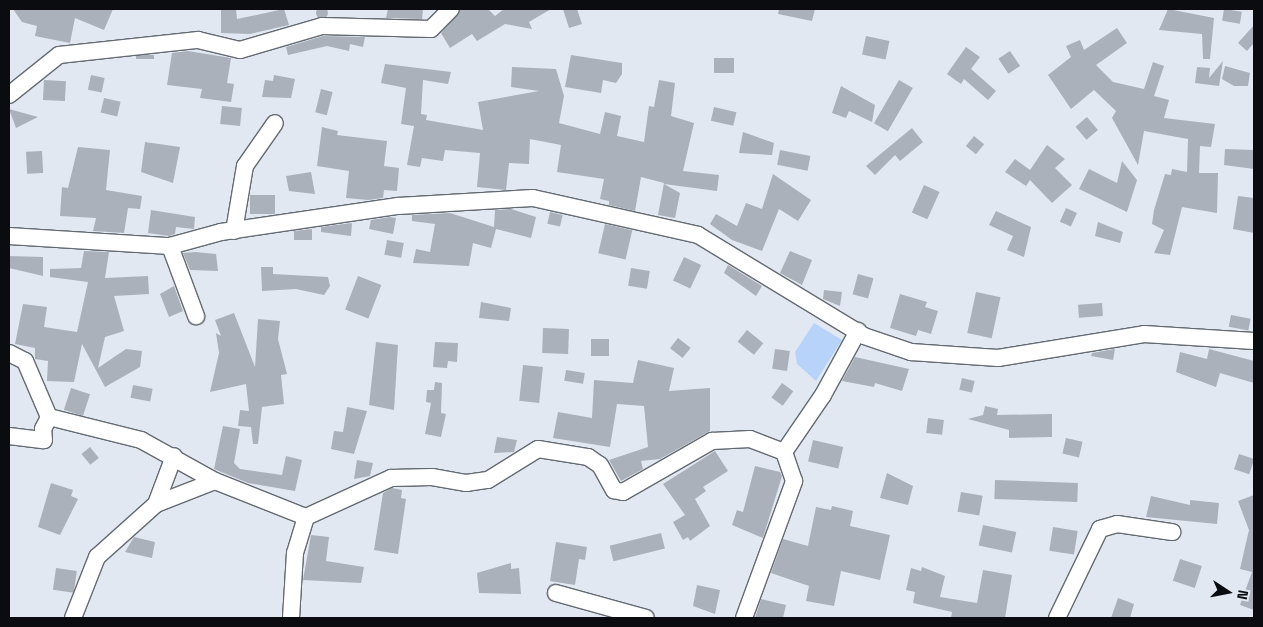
<!DOCTYPE html>
<html>
<head>
<meta charset="utf-8">
<style>
	body { margin:0 }
	#map { position:relative; width:1263px; height:627px; overflow:hidden; background:#e1e8f1; font-family:"Space Grotesk",sans-serif }
	div>[style] { position:absolute }
	[style*='--x'] { left:calc(var(--x)*1px); top:calc(var(--y)*1px); width:calc(var(--w)*1px); rotate:calc(var(--a)*1deg) }
	.green>* { inset:0; background:#b8d3fa }
	.building>* { inset:0; background:#abb1ba; transform-origin:0 0 }
	.round { border-radius:50% }
	.roads { filter:drop-shadow(1px 0 #646a72) drop-shadow(-1px 0 #646a72) drop-shadow(0 1px #646a72) drop-shadow(0 -1px #646a72) }
	.street>* { height:16px; margin:-8px; padding:0 8px; transform-origin:8px; border-radius:8px; background:#fff }
	span { translate:-50% -50%; white-space:nowrap; text-align:center; line-height:1.15; -webkit-text-stroke:4px #e1e8f1; paint-order:stroke }
	.frame { position:absolute; inset:0; border:10px solid #0a0c0f; pointer-events:none }
	.north { position:absolute; left:1203px; top:567px; width:50px; height:50px; -webkit-text-stroke:4px #e1e8f1; paint-order:stroke; rotate:101deg; font-size:14px; font-weight:700; line-height:20px; text-align:center; color:#0a0c0f }
	.north::after { content:''; display:block; margin:auto; width:18px; height:22px; background:#0a0c0f; clip-path:polygon(50% 0,100% 100%,50% 72%,0 100%) }
</style>
</head>
<body>
<div id="map">
	<div class="green">
		<i style="clip-path:polygon(814px 323px,842px 340px,816px 381px,797px 364px,795px 352px)"></i>
	</div>
	<div class="building">
		<i class="round" style="left:316px;top:7px;width:12px;height:12px"></i>
		<i style="clip-path:polygon(13px 9px,113px 9px,104px 30px,75px 18px,70px 43px,35px 36px,37px 26px,22px 22px)"></i>
		<i style="clip-path:polygon(221px 9px,236px 9px,237px 19px,284px 9px,289px 25px,250px 34px,221px 33px)"></i>
		<i style="clip-path:polygon(388px 9px,423px 9px,422px 19px,386px 18px)"></i>
		<i style="clip-path:polygon(461px 9px,488px 9px,495px 16px,504px 9px,551px 9px,529px 22px,532px 29px,505px 24px,477px 41px,472px 34px,450px 48px,441px 33px)"></i>
		<i style="clip-path:polygon(563px 9px,577px 9px,582px 24px,569px 28px)"></i>
		<i style="clip-path:polygon(779px 9px,815px 9px,812px 21px,778px 14px)"></i>
		<i style="clip-path:polygon(1168px 9px,1214px 18px,1210px 59px,1203px 59px,1202px 34px,1159px 30px)"></i>
		<i style="left:1224px;top:9px;width:18px;height:12px;rotate:9deg"></i>
		<i style="clip-path:polygon(1254px 25px,1254px 43px,1247px 51px,1238px 43px)"></i>
		<i style="clip-path:polygon(1117px 28px,1127px 43px,1096px 65px,1113px 82px,1144px 89px,1153px 62px,1164px 66px,1154px 96px,1169px 100px,1164px 118px,1215px 124px,1211px 147px,1200px 146px,1199px 173px,1218px 173px,1217px 213px,1182px 207px,1170px 255px,1154px 253px,1164px 230px,1152px 224px,1154px 210px,1165px 174px,1171px 175px,1172px 169px,1187px 172px,1188px 139px,1144px 131px,1138px 165px,1112px 118px,1116px 111px,1094px 90px,1071px 109px,1048px 75px,1071px 57px,1066px 46px,1080px 40px,1084px 50px)"></i>
		<i style="clip-path:polygon(323px 36px,365px 37px,363px 47px,350px 44px,349px 51px,327px 46px,288px 55px,286px 47px)"></i>
		<i style="left:866px;top:36px;width:24px;height:19px;rotate:12deg"></i>
		<i style="clip-path:polygon(966px 47px,980px 57px,971px 69px,996px 91px,988px 100px,964px 79px,961px 84px,947px 74px)"></i>
		<i style="clip-path:polygon(188px 51px,231px 58px,227px 83px,234px 84px,231px 102px,200px 98px,202px 89px,167px 85px,172px 53px)"></i>
		<i style="left:1010px;top:51px;width:18px;height:14px;rotate:56deg"></i>
		<i style="left:154px;top:55px;width:4px;height:18px;rotate:90deg"></i>
		<i style="clip-path:polygon(571px 55px,622px 63px,622px 74px,616px 83px,603px 80px,601px 93px,565px 87px)"></i>
		<i style="left:714px;top:58px;width:20px;height:15px"></i>
		<i style="clip-path:polygon(1223px 61px,1219px 86px,1195px 83px,1197px 67px,1210px 68px,1209px 78px)"></i>
		<i style="clip-path:polygon(385px 64px,451px 72px,448px 84px,423px 80px,421px 114px,427px 115px,426px 120px,483px 130px,478px 102px,539px 91px,511px 87px,512px 67px,556px 69px,564px 96px,559px 123px,600px 134px,605px 112px,621px 116px,617px 136px,644px 142px,649px 106px,654px 107px,659px 80px,675px 83px,671px 116px,694px 123px,683px 171px,719px 175px,717px 191px,664px 184px,680px 193px,675px 218px,658px 215px,664px 183px,641px 177px,635px 211px,609px 205px,609px 201px,600px 199px,604px 179px,557px 172px,561px 145px,530px 139px,529px 164px,509px 163px,506px 190px,477px 187px,480px 153px,445px 150px,443px 161px,422px 158px,420px 167px,407px 165px,414px 126px,401px 124px,406px 88px,381px 83px)"></i>
		<i style="clip-path:polygon(1225px 66px,1250px 73px,1248px 86px,1234px 86px,1222px 79px)"></i>
		<i style="left:91px;top:75px;width:14px;height:15px;rotate:12deg"></i>
		<i style="clip-path:polygon(274px 75px,295px 79px,291px 98px,262px 97px,265px 80px,273px 81px)"></i>
		<i style="left:44px;top:80px;width:22px;height:20px;rotate:3deg"></i>
		<i style="left:899px;top:80px;width:16px;height:50px;rotate:30deg"></i>
		<i style="clip-path:polygon(841px 86px,875px 105px,872px 122px,849px 111px,846px 118px,832px 113px)"></i>
		<i style="left:321px;top:89px;width:12px;height:24px;rotate:14deg"></i>
		<i style="left:104px;top:98px;width:17px;height:15px;rotate:13deg"></i>
		<i style="left:222px;top:106px;width:20px;height:18px;rotate:6deg"></i>
		<i style="left:714px;top:107px;width:23px;height:14px;rotate:13deg"></i>
		<i style="clip-path:polygon(9px 109px,38px 117px,16px 128px)"></i>
		<i style="left:1087px;top:117px;width:17px;height:15px;rotate:50deg"></i>
		<i style="clip-path:polygon(322px 127px,338px 131px,337px 135px,387px 141px,384px 166px,399px 168px,397px 191px,384px 190px,383px 198px,368px 200px,346px 198px,349px 171px,317px 166px)"></i>
		<i style="clip-path:polygon(912px 128px,923px 142px,900px 161px,895px 155px,875px 175px,866px 166px)"></i>
		<i style="clip-path:polygon(743px 132px,774px 143px,772px 155px,739px 153px)"></i>
		<i style="left:974px;top:136px;width:13px;height:13px;rotate:39deg"></i>
		<i style="clip-path:polygon(145px 142px,180px 147px,173px 183px,141px 172px)"></i>
		<i style="clip-path:polygon(1047px 145px,1065px 159px,1055px 168px,1072px 185px,1052px 203px,1030px 180px,1026px 186px,1005px 172px,1015px 159px,1030px 170px)"></i>
		<i style="clip-path:polygon(78px 147px,110px 150px,106px 190px,142px 196px,140px 209px,128px 208px,124px 233px,93px 231px,96px 218px,60px 216px,62px 187px,68px 188px)"></i>
		<i style="clip-path:polygon(1225px 149px,1254px 150px,1254px 169px,1224px 165px)"></i>
		<i style="left:780px;top:150px;width:31px;height:15px;rotate:11deg"></i>
		<i style="left:42px;top:151px;width:22px;height:16px;rotate:87deg"></i>
		<i style="clip-path:polygon(1122px 161px,1137px 180px,1127px 212px,1079px 189px,1089px 169px,1117px 183px)"></i>
		<i style="clip-path:polygon(311px 172px,315px 194px,289px 191px,286px 176px)"></i>
		<i style="clip-path:polygon(773px 174px,811px 200px,798px 221px,779px 209px,762px 251px,732px 240px,710px 224px,716px 214px,737px 226px,746px 203px,762px 209px)"></i>
		<i style="left:924px;top:185px;width:17px;height:30px;rotate:24deg"></i>
		<i style="left:250px;top:195px;width:25px;height:19px"></i>
		<i style="clip-path:polygon(1238px 196px,1254px 198px,1254px 233px,1233px 229px)"></i>
		<i style="left:1066px;top:208px;width:12px;height:15px;rotate:24deg"></i>
		<i style="clip-path:polygon(511px 209px,536px 217px,531px 238px,496px 229px,491px 248px,473px 243px,469px 266px,413px 263px,416px 249px,430px 252px,435px 224px,412px 221px,412px 215px,450px 213px,494px 227px,495px 210px)"></i>
		<i style="clip-path:polygon(151px 210px,195px 217px,194px 229px,176px 227px,175px 234px,169px 236px,148px 233px)"></i>
		<i style="clip-path:polygon(996px 211px,1031px 227px,1024px 257px,1007px 250px,1013px 236px,989px 225px)"></i>
		<i style="left:550px;top:212px;width:13px;height:12px;rotate:13deg"></i>
		<i style="clip-path:polygon(390px 217px,396px 218px,393px 234px,369px 229px,371px 220px)"></i>
		<i style="clip-path:polygon(1098px 222px,1123px 232px,1120px 243px,1095px 236px)"></i>
		<i style="clip-path:polygon(352px 223px,351px 236px,321px 232px,321px 227px)"></i>
		<i style="left:605px;top:224px;width:28px;height:30px;rotate:13deg"></i>
		<i style="clip-path:polygon(312px 229px,312px 240px,294px 240px,294px 231px)"></i>
		<i style="left:387px;top:240px;width:17px;height:15px;rotate:10deg"></i>
		<i style="clip-path:polygon(84px 251px,109px 252px,105px 278px,148px 276px,149px 294px,114px 296px,124px 331px,105px 337px,98px 368px,126px 349px,142px 351px,140px 367px,105px 387px,82px 344px,74px 382px,47px 381px,48px 361px,35px 359px,35px 348px,15px 344px,23px 304px,47px 307px,44px 327px,77px 332px,88px 282px,50px 277px,50px 269px,81px 268px)"></i>
		<i style="clip-path:polygon(790px 251px,812px 260px,802px 285px,780px 273px)"></i>
		<i style="clip-path:polygon(195px 252px,216px 254px,218px 271px,190px 270px,183px 253px)"></i>
		<i style="clip-path:polygon(9px 256px,43px 257px,43px 276px,9px 268px)"></i>
		<i style="left:684px;top:257px;width:19px;height:26px;rotate:25deg"></i>
		<i style="clip-path:polygon(728px 265px,762px 286px,756px 296px,724px 273px)"></i>
		<i style="clip-path:polygon(261px 267px,273px 267px,273px 274px,328px 277px,330px 286px,324px 295px,296px 289px,262px 291px)"></i>
		<i style="left:631px;top:268px;width:19px;height:18px;rotate:9deg"></i>
		<i style="left:858px;top:274px;width:16px;height:21px;rotate:15deg"></i>
		<i style="left:358px;top:276px;width:25px;height:36px;rotate:21deg"></i>
		<i style="clip-path:polygon(174px 286px,183px 311px,169px 317px,160px 294px)"></i>
		<i style="clip-path:polygon(824px 290px,842px 292px,840px 306px,823px 299px)"></i>
		<i style="left:976px;top:292px;width:25px;height:42px;rotate:12deg"></i>
		<i style="clip-path:polygon(900px 294px,927px 302px,925px 307px,938px 311px,931px 334px,918px 330px,916px 336px,890px 328px)"></i>
		<i style="clip-path:polygon(481px 302px,511px 308px,509px 321px,479px 318px)"></i>
		<i style="left:1102px;top:303px;width:13px;height:24px;rotate:86deg"></i>
		<i style="clip-path:polygon(234px 313px,255px 367px,258px 319px,280px 321px,278px 339px,287px 374px,281px 375px,284px 404px,262px 407px,258px 444px,253px 444px,251px 427px,238px 426px,240px 410px,249px 411px,246px 384px,210px 392px,219px 353px,216px 333px,221px 336px,215px 320px)"></i>
		<i style="left:1231px;top:315px;width:20px;height:12px;rotate:11deg"></i>
		<i style="left:543px;top:328px;width:26px;height:25px;rotate:2deg"></i>
		<i style="left:747px;top:330px;width:21px;height:15px;rotate:39deg"></i>
		<i style="left:678px;top:338px;width:16px;height:13px;rotate:38deg"></i>
		<i style="left:591px;top:339px;width:18px;height:17px"></i>
		<i style="clip-path:polygon(376px 342px,398px 345px,394px 410px,369px 405px)"></i>
		<i style="clip-path:polygon(435px 342px,458px 343px,457px 362px,448px 361px,447px 368px,433px 367px)"></i>
		<i style="left:775px;top:349px;width:15px;height:20px;rotate:8deg"></i>
		<i style="clip-path:polygon(1115px 349px,1113px 360px,1091px 356px,1092px 353px)"></i>
		<i style="clip-path:polygon(1209px 349px,1254px 361px,1254px 383px,1220px 373px,1216px 387px,1176px 372px,1180px 352px,1207px 359px)"></i>
		<i style="clip-path:polygon(855px 357px,909px 369px,902px 391px,875px 383px,874px 387px,842px 381px)"></i>
		<i style="clip-path:polygon(638px 360px,674px 368px,669px 391px,710px 388px,710px 431px,660px 459px,641px 461px,643px 469px,621px 481px,609px 460px,648px 447px,644px 406px,617px 404px,610px 447px,553px 438px,558px 412px,592px 418px,594px 380px,633px 383px)"></i>
		<i style="left:523px;top:365px;width:20px;height:36px;rotate:6deg"></i>
		<i style="left:566px;top:370px;width:19px;height:11px;rotate:9deg"></i>
		<i style="left:962px;top:378px;width:13px;height:12px;rotate:13deg"></i>
		<i style="clip-path:polygon(435px 382px,442px 383px,441px 413px,446px 414px,441px 437px,425px 434px,431px 403px,426px 402px,427px 390px,434px 390px)"></i>
		<i style="left:782px;top:383px;width:14px;height:18px;rotate:36deg"></i>
		<i style="left:133px;top:385px;width:20px;height:13px;rotate:11deg"></i>
		<i style="left:71px;top:388px;width:20px;height:23px;rotate:18deg"></i>
		<i style="clip-path:polygon(985px 406px,998px 409px,997px 415px,1052px 414px,1052px 437px,1009px 438px,1009px 430px,968px 419px,983px 415px)"></i>
		<i style="clip-path:polygon(347px 407px,367px 411px,354px 454px,331px 449px,334px 431px,343px 432px)"></i>
		<i style="left:928px;top:418px;width:16px;height:15px;rotate:7deg"></i>
		<i style="clip-path:polygon(223px 426px,240px 429px,234px 463px,240px 469px,282px 475px,286px 456px,302px 460px,295px 491px,248px 483px,214px 469px)"></i>
		<i style="clip-path:polygon(497px 437px,517px 440px,514px 452px,494px 453px)"></i>
		<i style="left:1066px;top:438px;width:17px;height:16px;rotate:13deg"></i>
		<i style="left:813px;top:440px;width:31px;height:22px;rotate:13deg"></i>
		<i style="left:90px;top:447px;width:14px;height:11px;rotate:51deg"></i>
		<i style="clip-path:polygon(715px 451px,728px 471px,703px 487px,706px 491px,695px 499px,710px 526px,690px 541px,688px 537px,683px 540px,673px 522px,685px 515px,663px 484px)"></i>
		<i style="left:1239px;top:454px;width:16px;height:16px;rotate:18deg"></i>
		<i style="clip-path:polygon(357px 460px,373px 463px,370px 476px,354px 479px)"></i>
		<i style="clip-path:polygon(755px 466px,780px 472px,782px 476px,763px 538px,732px 525px,737px 510px,743px 512px)"></i>
		<i style="clip-path:polygon(887px 473px,913px 486px,908px 505px,880px 498px)"></i>
		<i style="left:995px;top:480px;width:83px;height:19px;rotate:2deg"></i>
		<i style="clip-path:polygon(51px 483px,73px 490px,71px 496px,78px 499px,60px 535px,38px 527px)"></i>
		<i style="clip-path:polygon(392px 488px,402px 490px,401px 498px,406px 499px,398px 554px,374px 550px,383px 493px)"></i>
		<i style="left:961px;top:492px;width:22px;height:20px;rotate:10deg"></i>
		<i style="clip-path:polygon(1254px 495px,1254px 610px,1240px 605px,1252px 572px,1240px 569px,1249px 530px,1238px 501px)"></i>
		<i style="clip-path:polygon(1151px 496px,1190px 505px,1190px 500px,1219px 503px,1217px 524px,1146px 517px)"></i>
		<i style="clip-path:polygon(832px 506px,853px 511px,850px 526px,890px 535px,880px 580px,841px 571px,834px 606px,806px 601px,809px 586px,771px 573px,783px 539px,808px 546px,816px 507px,831px 510px)"></i>
		<i style="left:983px;top:525px;width:34px;height:21px;rotate:12deg"></i>
		<i style="left:1053px;top:527px;width:25px;height:24px;rotate:9deg"></i>
		<i style="left:661px;top:533px;width:16px;height:53px;rotate:76deg"></i>
		<i style="clip-path:polygon(311px 535px,329px 537px,326px 561px,364px 567px,361px 583px,303px 580px)"></i>
		<i style="clip-path:polygon(134px 537px,155px 542px,152px 558px,125px 552px)"></i>
		<i style="clip-path:polygon(556px 542px,587px 547px,585px 560px,579px 559px,575px 585px,550px 581px)"></i>
		<i style="left:1180px;top:559px;width:23px;height:23px;rotate:18deg"></i>
		<i style="clip-path:polygon(511px 563px,511px 569px,519px 568px,521px 594px,479px 593px,477px 573px)"></i>
		<i style="clip-path:polygon(922px 567px,945px 576px,940px 597px,977px 603px,983px 570px,1012px 575px,1005px 618px,951px 618px,952px 612px,913px 603px,915px 592px,906px 590px,911px 568px,921px 571px)"></i>
		<i style="left:56px;top:568px;width:21px;height:22px;rotate:8deg"></i>
		<i style="clip-path:polygon(697px 585px,720px 590px,715px 614px,693px 606px)"></i>
		<i style="clip-path:polygon(1118px 598px,1134px 604px,1130px 618px,1111px 618px)"></i>
		<i style="clip-path:polygon(761px 599px,786px 605px,783px 618px,755px 618px)"></i>
	</div>
	<div class="roads">
		<div class="street">
			<i style="--x:9;--y:95;--w:64;--a:-38.7"></i>
			<i style="--x:59;--y:55;--w:140;--a:-6.2"></i>
			<i style="--x:198;--y:40;--w:43;--a:13.4"></i>
			<i style="--x:240;--y:50;--w:85;--a:-16.3"></i>
			<i style="--x:322;--y:26;--w:109;--a:1.6"></i>
			<i style="--x:431;--y:29;--w:28;--a:-45"></i>
			<i style="--x:234;--y:231;--w:66;--a:-80.4"></i>
			<i style="--x:245;--y:166;--w:52;--a:-55.1"></i>
			<i style="--x:9;--y:236;--w:161;--a:3.6"></i>
			<i style="--x:170;--y:246;--w:53;--a:-15.4"></i>
			<i style="--x:221;--y:232;--w:179;--a:-8.4"></i>
			<i style="--x:398;--y:206;--w:135;--a:-3.4"></i>
			<i style="--x:533;--y:198;--w:169;--a:12.6"></i>
			<i style="--x:698;--y:235;--w:194;--a:31.3"></i>
			<i style="--x:864;--y:336;--w:50;--a:18.8"></i>
			<i style="--x:911;--y:352;--w:87;--a:3.9"></i>
			<i style="--x:998;--y:358;--w:148;--a:-9.3"></i>
			<i style="--x:1144;--y:334;--w:110;--a:3.6"></i>
			<i style="--x:170;--y:246;--w:75;--a:69.6"></i>
			<i style="--x:9;--y:353;--w:18;--a:27"></i>
			<i style="--x:25;--y:361;--w:61;--a:66.8"></i>
			<i style="--x:9;--y:436;--w:35;--a:7"></i>
			<i style="--x:44;--y:440;--w:11;--a:-95"></i>
			<i style="--x:43;--y:429;--w:13;--a:-63"></i>
			<i style="--x:49;--y:417;--w:95;--a:14"></i>
			<i style="--x:141;--y:440;--w:85;--a:29"></i>
			<i style="--x:215;--y:481;--w:98;--a:21.6"></i>
			<i style="--x:156;--y:504;--w:51;--a:-69.4"></i>
			<i style="--x:556;--y:593;--w:93;--a:15.5"></i>
			<i style="--x:73;--y:618;--w:66;--a:-68.5"></i>
			<i style="--x:97;--y:557;--w:79;--a:-41.9"></i>
			<i style="--x:156;--y:504;--w:63;--a:-21.3"></i>
			<i style="--x:291;--y:618;--w:65;--a:-86.5"></i>
			<i style="--x:295;--y:553;--w:38;--a:-73"></i>
			<i style="--x:306;--y:517;--w:94;--a:-24.6"></i>
			<i style="--x:391;--y:478;--w:41;--a:-1.4"></i>
			<i style="--x:432;--y:477;--w:35;--a:10"></i>
			<i style="--x:466;--y:483;--w:22;--a:-8"></i>
			<i style="--x:488;--y:480;--w:59;--a:-31.8"></i>
			<i style="--x:538;--y:449;--w:51;--a:9.1"></i>
			<i style="--x:588;--y:457;--w:14;--a:34"></i>
			<i style="--x:600;--y:465;--w:29;--a:61"></i>
			<i style="--x:614;--y:490;--w:9;--a:13"></i>
			<i style="--x:623;--y:492;--w:103;--a:-29.8"></i>
			<i style="--x:712;--y:441;--w:38;--a:-3"></i>
			<i style="--x:750;--y:439;--w:36;--a:21"></i>
			<i style="--x:744;--y:618;--w:146;--a:-69.9"></i>
			<i style="--x:794;--y:481;--w:31;--a:-109"></i>
			<i style="--x:784;--y:452;--w:69;--a:-55.6"></i>
			<i style="--x:823;--y:395;--w:73;--a:-61.3"></i>
			<i style="--x:1057;--y:618;--w:99;--a:-64.2"></i>
			<i style="--x:1100;--y:529;--w:18;--a:-16"></i>
			<i style="--x:1117;--y:524;--w:56;--a:8.3"></i>
		</div>
	</div>
	<div class="frame"></div>
	<div class="north">N</div>
</div>
</body>
</html>
